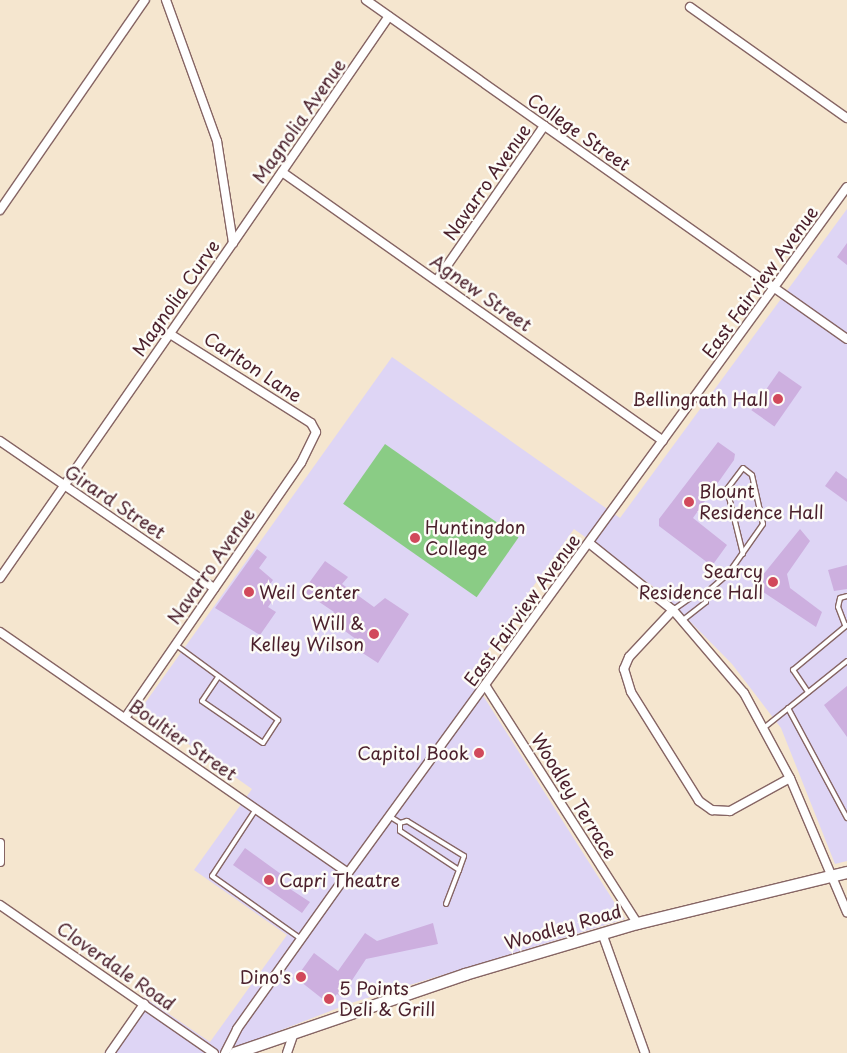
<!DOCTYPE html>
<html>
<head>
<meta charset="utf-8">
<style>
	body { margin:0 }
	#map { position:relative; width:847px; height:1053px; overflow:hidden; background:#f5e6cf; font-family:"Playpen Sans",sans-serif }
	div>[style] { position:absolute }
	[style*='--x'] { left:calc(var(--x)*1px); top:calc(var(--y)*1px); width:calc(var(--w)*1px); rotate:calc(var(--a)*1deg) }
	.built>* { inset:0; background:#ded5f5 }
	.green>* { inset:0; background:#8acc85; transform-origin:0 0 }
	.building>* { inset:0; background:#cdafdf; transform-origin:0 0 }
	.roads { filter:drop-shadow(1px 0 #866564) drop-shadow(-1px 0 #866564) drop-shadow(0 1px #866564) drop-shadow(0 -1px #866564) }
	.service>* { height:4px; margin:-2px; padding:0 2px; transform-origin:2px; border-radius:2px; background:#fff }
	.minor>* { height:8px; margin:-4px; padding:0 4px; transform-origin:4px; border-radius:4px; background:#fff }
	.secondary>* { height:11px; margin:-5.5px; padding:0 5.5px; transform-origin:5.5px; border-radius:5.5px; background:#fff }
	.dots>* { width:14px; height:14px; translate:-50% -50%; box-sizing:border-box; border:2px solid #fdfcf7; border-radius:50% }
	span { translate:-50% -50%; white-space:nowrap; text-align:center; line-height:1.15; -webkit-text-stroke:5px #fdfcf7; paint-order:stroke }
	.street-label { font-size:18px; color:#4a1f2b }
	.poi-label { font-size:18px; color:#4a1f2b }
	.right { translate:-100% -50%; text-align:right }
	.left { translate:0 -50%; text-align:left }
</style>
</head>
<body>
<div id="map">
	<div class="built">
		<i style="clip-path:polygon(847px 209px,847px 861px,835px 864px,781px 728px,732px 664px,662px 593px,574px 529px,470px 675px,625px 919px,351px 1003px,222px 1053px,104px 1053px,144px 997px,210px 1042px,287px 935px,194px 870px,252px 789px,140px 710px,392px 357px,620px 518px)"></i>
	</div>
	<div class="green">
		<i style="left:385px;top:444px;width:163px;height:73px;rotate:35deg"></i>
	</div>
	<div class="building">
		<i style="clip-path:polygon(847px 243px,847px 265px,837px 257px)"></i>
		<i style="left:779px;top:371px;width:28px;height:48px;rotate:35deg"></i>
		<i style="clip-path:polygon(718px 442px,735px 454px,734px 460px,693px 518px,727px 545px,714px 563px,708px 563px,659px 526px,659px 519px)"></i>
		<i style="clip-path:polygon(836px 471px,847px 479px,847px 502px,825px 486px)"></i>
		<i style="clip-path:polygon(800px 529px,810px 541px,787px 574px,790px 588px,822px 612px,816px 627px,754px 586px)"></i>
		<i style="clip-path:polygon(257px 549px,267px 557px,259px 568px,273px 580px,267px 589px,276px 596px,268px 607px,276px 612px,260px 635px,215px 608px)"></i>
		<i style="clip-path:polygon(325px 561px,348px 577px,342px 584px,374px 607px,385px 598px,409px 614px,378px 663px,361px 652px,365px 646px,329px 619px,334px 612px,303px 591px)"></i>
		<i style="clip-path:polygon(847px 565px,847px 589px,834px 591px,828px 570px)"></i>
		<i style="clip-path:polygon(847px 686px,847px 737px,824px 705px)"></i>
		<i style="clip-path:polygon(245px 848px,285px 877px,281px 883px,310px 902px,302px 913px,233px 865px)"></i>
		<i style="clip-path:polygon(433px 923px,438px 944px,366px 959px,341px 997px,337px 994px,329px 1004px,296px 978px,314px 953px,338px 971px,365px 933px,377px 941px)"></i>
	</div>
	<div class="roads">
		<div class="service">
			<i style="--x:706;--y:593;--w:29;--a:-41"></i>
			<i style="--x:728;--y:574;--w:61;--a:-55"></i>
			<i style="--x:763;--y:524;--w:50;--a:-102.7"></i>
			<i style="--x:752;--y:475;--w:11;--a:-142"></i>
			<i style="--x:743;--y:468;--w:26;--a:127"></i>
			<i style="--x:727;--y:489;--w:67;--a:76.2"></i>
			<i style="--x:673;--y:610;--w:32;--a:-35"></i>
			<i style="--x:699;--y:592;--w:7;--a:8"></i>
			<i style="--x:706;--y:593;--w:9;--a:90"></i>
			<i style="--x:706;--y:602;--w:29;--a:142"></i>
			<i style="--x:845;--y:625;--w:19;--a:-111"></i>
			<i style="--x:838;--y:607;--w:9;--a:-77"></i>
			<i style="--x:840;--y:598;--w:7;--a:-16"></i>
			<i style="--x:176;--y:645;--w:127;--a:36.3"></i>
			<i style="--x:278;--y:720;--w:27;--a:123"></i>
			<i style="--x:263;--y:743;--w:74;--a:-145.5"></i>
			<i style="--x:202;--y:701;--w:29;--a:-56"></i>
			<i style="--x:808;--y:692;--w:27;--a:-124"></i>
			<i style="--x:793;--y:670;--w:70;--a:-39.8"></i>
			<i style="--x:788;--y:708;--w:125;--a:61.8"></i>
			<i style="--x:765;--y:727;--w:105;--a:-38.8"></i>
			<i style="--x:256;--y:809;--w:80;--a:123.3"></i>
			<i style="--x:212;--y:876;--w:109;--a:35.3"></i>
			<i style="--x:389;--y:816;--w:13;--a:32"></i>
			<i style="--x:400;--y:823;--w:8;--a:90"></i>
			<i style="--x:400;--y:831;--w:71;--a:33.5"></i>
			<i style="--x:459;--y:870;--w:15;--a:-70"></i>
			<i style="--x:464;--y:856;--w:67;--a:-148.4"></i>
			<i style="--x:407;--y:821;--w:7;--a:164"></i>
			<i style="--x:446;--y:904;--w:36;--a:-69"></i>
		</div>
		<div class="minor">
			<i style="--x:366;--y:0;--w:588;--a:35.18"></i>
			<i style="--x:690;--y:7;--w:192;--a:35.3"></i>
			<i style="--x:282;--y:172;--w:466;--a:35.2"></i>
			<i style="--x:0;--y:210;--w:255;--a:-55.4"></i>
			<i style="--x:233;--y:243;--w:275;--a:-55.5"></i>
			<i style="--x:437;--y:280;--w:188;--a:-55.2"></i>
			<i style="--x:0;--y:441;--w:260;--a:34.5"></i>
			<i style="--x:589;--y:543;--w:107;--a:38.6"></i>
			<i style="--x:673;--y:610;--w:109;--a:49.5"></i>
			<i style="--x:744;--y:693;--w:97;--a:61.6"></i>
			<i style="--x:790;--y:778;--w:146;--a:67"></i>
			<i style="--x:0;--y:578;--w:408;--a:-55.2"></i>
			<i style="--x:233;--y:243;--w:103;--a:-98.9"></i>
			<i style="--x:217;--y:141;--w:150;--a:-109.9"></i>
			<i style="--x:673;--y:610;--w:64;--a:133.1"></i>
			<i style="--x:629;--y:657;--w:13;--a:113"></i>
			<i style="--x:624;--y:669;--w:24;--a:73"></i>
			<i style="--x:631;--y:692;--w:128;--a:58"></i>
			<i style="--x:699;--y:801;--w:16;--a:35"></i>
			<i style="--x:712;--y:810;--w:18;--a:3"></i>
			<i style="--x:730;--y:811;--w:68;--a:-28.8"></i>
			<i style="--x:0;--y:632;--w:423;--a:34.7"></i>
			<i style="--x:485;--y:685;--w:282;--a:57.4"></i>
			<i style="--x:125;--y:718;--w:310;--a:-55.4"></i>
			<i style="--x:301;--y:463;--w:34;--a:-64"></i>
			<i style="--x:316;--y:432;--w:10;--a:-119"></i>
			<i style="--x:311;--y:423;--w:167;--a:-147.7"></i>
			<i style="--x:0;--y:843;--w:19;--a:90"></i>
			<i style="--x:0;--y:905;--w:260;--a:34.7"></i>
			<i style="--x:602;--y:933;--w:127;--a:70.3"></i>
			<i style="--x:110;--y:1053;--w:60;--a:-55.2"></i>
			<i style="--x:225;--y:1053;--w:27;--a:-63"></i>
			<i style="--x:237;--y:1029;--w:191;--a:-54.6"></i>
			<i style="--x:348;--y:873;--w:848;--a:-53.97"></i>
			<i style="--x:287;--y:1053;--w:21;--a:-71"></i>
		</div>
		<div class="secondary">
			<i style="--x:234;--y:1053;--w:244;--a:-18.9"></i>
			<i style="--x:465;--y:974;--w:179;--a:-16.5"></i>
			<i style="--x:637;--y:923;--w:216;--a:-13.7"></i>
		</div>
	</div>
	<div class="dots">
		<i style="left:778px;top:399px;background:#d1495b"></i>
		<i style="left:689px;top:502px;background:#d1495b"></i>
		<i style="left:415px;top:538px;background:#d1495b"></i>
		<i style="left:773px;top:582px;background:#d1495b"></i>
		<i style="left:249px;top:592px;background:#d1495b"></i>
		<i style="left:374px;top:634px;background:#d1495b"></i>
		<i style="left:479px;top:753px;background:#d1495b"></i>
		<i style="left:269px;top:880px;background:#d1495b"></i>
		<i style="left:301px;top:977px;background:#d1495b"></i>
		<i style="left:329px;top:999px;background:#d1495b"></i>
	</div>
	<div class="street-label">
		<span style="left:299px;top:121px;rotate:-55deg">Magnolia Avenue</span>
		<span style="left:579px;top:132px;rotate:35deg">College Street</span>
		<span style="left:487px;top:182px;rotate:-55deg">Navarro Avenue</span>
		<span style="left:760px;top:282px;rotate:-54deg">East Fairview Avenue</span>
		<span style="left:481px;top:293px;rotate:35deg">Agnew Street</span>
		<span style="left:176px;top:298px;rotate:-55deg">Magnolia Curve</span>
		<span style="left:253px;top:367px;rotate:33deg">Carlton Lane</span>
		<span style="left:115px;top:502px;rotate:34deg">Girard Street</span>
		<span style="left:211px;top:566px;rotate:-55deg">Navarro Avenue</span>
		<span style="left:522px;top:610px;rotate:-54deg">East Fairview Avenue</span>
		<span style="left:183px;top:740px;rotate:35deg">Boultier Street</span>
		<span style="left:574px;top:796px;rotate:58deg">Woodley Terrace</span>
		<span style="left:563px;top:927px;rotate:-16deg">Woodley Road</span>
		<span style="left:116px;top:966px;rotate:35deg">Cloverdale Road</span>
	</div>
	<div class="poi-label">
		<span class="right" style="left:768px;top:399px">Bellingrath Hall</span>
		<span class="left" style="left:699px;top:502px">Blount<br>Residence Hall</span>
		<span class="left" style="left:425px;top:538px">Huntingdon<br>College</span>
		<span class="right" style="left:763px;top:582px">Searcy<br>Residence Hall</span>
		<span class="left" style="left:259px;top:592px">Weil Center</span>
		<span class="right" style="left:364px;top:634px">Will &amp;<br>Kelley Wilson</span>
		<span class="right" style="left:469px;top:753px">Capitol Book</span>
		<span class="left" style="left:279px;top:880px">Capri Theatre</span>
		<span class="right" style="left:291px;top:977px">Dino's</span>
		<span class="left" style="left:339px;top:999px">5 Points<br>Deli &amp; Grill</span>
	</div>
</div>
</body>
</html>
